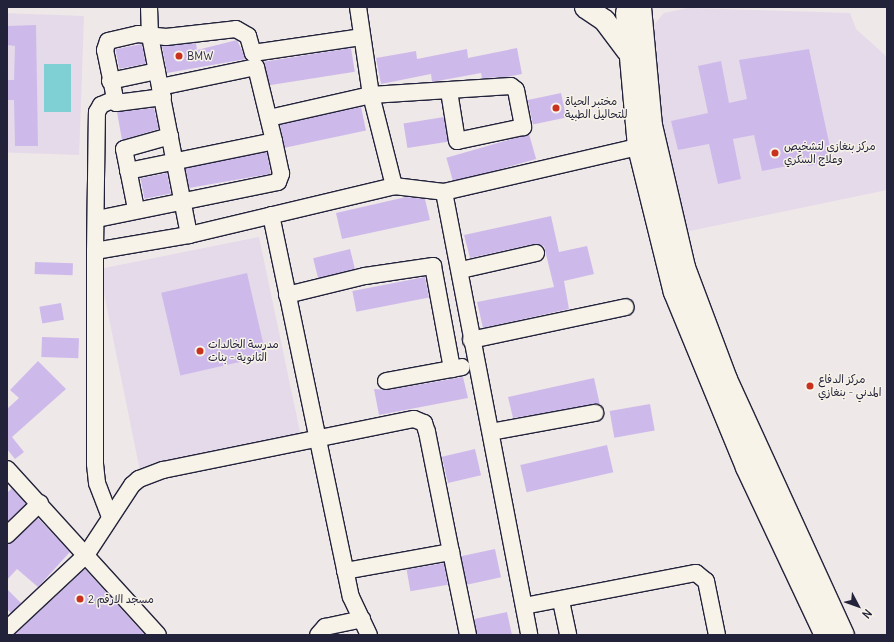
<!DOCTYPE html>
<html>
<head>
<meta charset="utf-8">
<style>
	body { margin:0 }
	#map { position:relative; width:894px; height:642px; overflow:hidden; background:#efe8e8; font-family:Delius,"Playpen Sans Arabic",sans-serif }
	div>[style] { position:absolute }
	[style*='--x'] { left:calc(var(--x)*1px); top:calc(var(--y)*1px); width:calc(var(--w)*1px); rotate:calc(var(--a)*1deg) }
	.built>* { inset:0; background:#e5dae9; transform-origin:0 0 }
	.water>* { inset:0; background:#7fd0d5; transform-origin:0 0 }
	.building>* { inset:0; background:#cebaea; transform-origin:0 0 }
	.roads { filter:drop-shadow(1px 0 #22223b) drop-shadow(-1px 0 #22223b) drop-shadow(0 1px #22223b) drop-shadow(0 -1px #22223b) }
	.minor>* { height:16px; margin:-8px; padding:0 8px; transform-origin:8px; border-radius:8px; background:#f7f3e8 }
	.major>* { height:21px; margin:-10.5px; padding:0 10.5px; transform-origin:10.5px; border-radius:10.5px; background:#f7f3e8 }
	.dots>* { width:11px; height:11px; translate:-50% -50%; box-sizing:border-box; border:2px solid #f7f3e8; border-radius:50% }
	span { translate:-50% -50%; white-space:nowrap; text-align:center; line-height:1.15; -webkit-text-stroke:3px #f7f3e8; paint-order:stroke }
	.poi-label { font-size:11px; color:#22223b }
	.left { translate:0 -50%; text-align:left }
	.frame { position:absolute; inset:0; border:8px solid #22223b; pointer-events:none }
	.north { position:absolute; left:838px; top:586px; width:40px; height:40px; -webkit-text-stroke:3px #f7f3e8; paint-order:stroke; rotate:131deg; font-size:11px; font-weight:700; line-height:16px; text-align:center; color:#22223b }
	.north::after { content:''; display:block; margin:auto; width:14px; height:18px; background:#22223b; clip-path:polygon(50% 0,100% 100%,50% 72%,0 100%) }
</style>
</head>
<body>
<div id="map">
	<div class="built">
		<i style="clip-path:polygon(688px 8px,850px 13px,856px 29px,887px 57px,887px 190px,685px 232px,653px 115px,653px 26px,664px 13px)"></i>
		<i style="left:84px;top:16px;width:139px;height:77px;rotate:92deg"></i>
		<i style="clip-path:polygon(259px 237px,300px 432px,298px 438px,140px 471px,99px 269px)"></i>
	</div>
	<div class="water">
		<i style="left:44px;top:64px;width:27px;height:48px"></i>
	</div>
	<div class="building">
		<i style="clip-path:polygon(36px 25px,38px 146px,15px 146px,14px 100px,7px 100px,7px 80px,14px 80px,15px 46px,7px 45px,7px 26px)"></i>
		<i style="clip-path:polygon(237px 40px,246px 59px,167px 73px,162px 46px,196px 43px,197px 50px)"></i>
		<i style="left:142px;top:44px;width:20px;height:27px;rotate:79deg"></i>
		<i style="left:351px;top:48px;width:24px;height:88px;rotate:81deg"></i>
		<i style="clip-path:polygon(517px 48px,522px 74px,507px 77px,482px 78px,481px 73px,432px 82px,431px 74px,381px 84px,376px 58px,416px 51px,417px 59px,467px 49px,468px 58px)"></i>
		<i style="clip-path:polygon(809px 49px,833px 161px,808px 166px,807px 162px,762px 171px,754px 135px,733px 139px,741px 179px,718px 184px,709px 144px,678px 150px,671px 121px,708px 113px,698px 66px,721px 61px,729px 103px,747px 99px,739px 60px)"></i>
		<i style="left:561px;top:93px;width:25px;height:34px;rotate:78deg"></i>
		<i style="left:361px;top:107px;width:24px;height:83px;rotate:78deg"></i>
		<i style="clip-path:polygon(154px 108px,159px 129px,122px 140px,117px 112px)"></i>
		<i style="left:444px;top:117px;width:25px;height:41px;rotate:81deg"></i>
		<i style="left:529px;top:134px;width:26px;height:86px;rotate:74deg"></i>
		<i style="left:267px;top:152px;width:22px;height:83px;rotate:80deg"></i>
		<i style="left:167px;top:173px;width:21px;height:27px;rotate:79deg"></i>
		<i style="clip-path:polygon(406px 197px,425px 199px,430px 220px,342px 239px,336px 213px)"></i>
		<i style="clip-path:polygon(551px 216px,559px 252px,587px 246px,594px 274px,564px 281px,569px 309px,483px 328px,477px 302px,554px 287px,544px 246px,534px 244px,470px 258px,464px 235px)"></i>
		<i style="left:350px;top:249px;width:21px;height:38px;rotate:76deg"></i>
		<i style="left:35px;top:262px;width:38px;height:12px;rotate:2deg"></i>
		<i style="left:247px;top:273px;width:85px;height:88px;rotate:77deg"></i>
		<i style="left:425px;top:277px;width:21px;height:74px;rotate:79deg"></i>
		<i style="left:61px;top:303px;width:17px;height:22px;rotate:80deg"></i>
		<i style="left:42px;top:337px;width:37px;height:20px;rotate:2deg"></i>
		<i style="clip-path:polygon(38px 361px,66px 389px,12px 437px,24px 452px,15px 459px,7px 449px,7px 409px,19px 398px,10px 390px)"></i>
		<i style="clip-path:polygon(463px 377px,468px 398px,379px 415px,374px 389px,388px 390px)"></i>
		<i style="clip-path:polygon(594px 378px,600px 405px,513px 418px,508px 397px)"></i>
		<i style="left:650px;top:404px;width:27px;height:41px;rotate:80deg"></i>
		<i style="left:607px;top:445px;width:28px;height:89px;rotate:77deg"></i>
		<i style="left:475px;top:449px;width:27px;height:34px;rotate:77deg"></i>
		<i style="clip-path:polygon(12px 488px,26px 504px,7px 522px,7px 493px)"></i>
		<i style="clip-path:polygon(38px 518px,70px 552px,38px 587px,17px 569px,7px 580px,7px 544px)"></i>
		<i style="left:495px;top:549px;width:29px;height:35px;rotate:78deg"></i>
		<i style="left:444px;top:563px;width:22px;height:38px;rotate:80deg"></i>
		<i style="clip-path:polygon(85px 569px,145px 635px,14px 635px)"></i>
		<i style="clip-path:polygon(7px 589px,21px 603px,11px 613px,7px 609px)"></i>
		<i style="clip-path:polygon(507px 612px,512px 635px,477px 635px,474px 619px)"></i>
	</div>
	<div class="roads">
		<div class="minor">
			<i style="--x:149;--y:7;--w:29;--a:88"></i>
			<i style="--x:150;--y:36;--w:203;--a:78.9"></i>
			<i style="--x:189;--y:235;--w:211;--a:-13.4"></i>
			<i style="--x:394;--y:186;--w:50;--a:6.8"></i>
			<i style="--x:444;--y:192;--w:451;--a:79.1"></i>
			<i style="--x:358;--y:7;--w:89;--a:81.6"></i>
			<i style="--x:371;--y:95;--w:94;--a:75.8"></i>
			<i style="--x:110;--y:81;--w:48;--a:-12"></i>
			<i style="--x:163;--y:97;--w:47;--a:172.7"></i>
			<i style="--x:116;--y:103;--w:54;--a:-101.7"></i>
			<i style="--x:105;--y:50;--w:9;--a:-72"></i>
			<i style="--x:108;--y:41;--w:31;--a:-13"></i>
			<i style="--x:138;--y:34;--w:28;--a:6"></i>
			<i style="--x:166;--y:37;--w:70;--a:-6.5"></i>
			<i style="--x:236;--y:29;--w:14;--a:30"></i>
			<i style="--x:248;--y:36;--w:18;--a:74"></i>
			<i style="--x:253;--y:53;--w:109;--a:-8.4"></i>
			<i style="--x:269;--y:118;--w:105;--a:-12.7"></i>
			<i style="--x:371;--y:95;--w:140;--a:-3.7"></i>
			<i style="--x:511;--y:86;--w:6;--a:39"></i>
			<i style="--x:516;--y:90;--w:38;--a:79"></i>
			<i style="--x:523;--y:127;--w:67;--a:168"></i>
			<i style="--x:457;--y:141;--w:51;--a:-99.1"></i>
			<i style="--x:128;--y:171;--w:149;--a:-11.6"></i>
			<i style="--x:274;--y:141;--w:76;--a:-103.7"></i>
			<i style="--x:256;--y:67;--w:98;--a:168.2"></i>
			<i style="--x:444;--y:192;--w:199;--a:-13.1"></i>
			<i style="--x:136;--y:209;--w:61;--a:-101.3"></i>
			<i style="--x:124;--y:149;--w:48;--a:-15.8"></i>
			<i style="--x:271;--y:215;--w:390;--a:78.2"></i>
			<i style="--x:351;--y:597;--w:42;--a:64.7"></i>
			<i style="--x:97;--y:219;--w:185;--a:-11.6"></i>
			<i style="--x:278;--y:182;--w:9;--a:-69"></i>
			<i style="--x:281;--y:174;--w:34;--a:-102"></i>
			<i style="--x:95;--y:251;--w:95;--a:-9.7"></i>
			<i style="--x:461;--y:270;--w:77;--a:-12.8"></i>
			<i style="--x:287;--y:295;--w:80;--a:-13.7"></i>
			<i style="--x:365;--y:276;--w:69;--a:-8.4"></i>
			<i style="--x:433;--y:266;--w:105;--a:79.5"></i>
			<i style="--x:471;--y:340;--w:158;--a:-12"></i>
			<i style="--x:386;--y:381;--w:77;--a:-10.4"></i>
			<i style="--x:491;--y:432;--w:106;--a:-10.4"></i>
			<i style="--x:7;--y:469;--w:224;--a:47.7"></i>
			<i style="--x:110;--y:517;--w:36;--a:-111"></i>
			<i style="--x:97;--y:483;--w:19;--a:-96"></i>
			<i style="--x:95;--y:464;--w:213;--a:-90"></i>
			<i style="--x:95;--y:251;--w:139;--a:-89.2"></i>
			<i style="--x:97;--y:112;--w:8;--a:-60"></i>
			<i style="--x:101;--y:105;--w:13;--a:-23"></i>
			<i style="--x:7;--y:535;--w:46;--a:-44.1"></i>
			<i style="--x:345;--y:571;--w:108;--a:-10.2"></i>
			<i style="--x:451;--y:552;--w:85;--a:78.4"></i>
			<i style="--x:561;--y:601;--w:35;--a:78"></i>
			<i style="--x:524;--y:606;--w:175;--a:-10.9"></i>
			<i style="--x:696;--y:573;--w:13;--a:39"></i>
			<i style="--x:706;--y:581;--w:55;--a:78.5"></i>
			<i style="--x:7;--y:629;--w:108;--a:-43.1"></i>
			<i style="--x:86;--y:555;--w:84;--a:-56.7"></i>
			<i style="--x:132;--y:485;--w:9;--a:-41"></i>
			<i style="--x:139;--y:479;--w:26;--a:-21"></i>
			<i style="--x:163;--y:470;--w:256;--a:-11.5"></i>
			<i style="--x:414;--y:419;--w:11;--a:22"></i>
			<i style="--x:424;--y:423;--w:9;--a:72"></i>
			<i style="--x:427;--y:432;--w:122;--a:78.7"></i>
			<i style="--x:318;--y:635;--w:11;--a:-49"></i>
			<i style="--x:325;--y:627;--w:38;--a:-12"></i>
		</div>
		<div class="major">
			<i style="--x:585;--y:7;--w:23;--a:34"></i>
			<i style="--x:604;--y:20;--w:38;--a:53"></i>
			<i style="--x:640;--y:7;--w:119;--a:84.7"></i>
			<i style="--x:651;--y:125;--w:146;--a:76.9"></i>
			<i style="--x:684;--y:267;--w:120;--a:69.4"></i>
			<i style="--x:726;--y:379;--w:281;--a:65.4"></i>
			<i style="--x:626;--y:12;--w:136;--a:84.9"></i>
			<i style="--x:638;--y:147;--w:149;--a:76.1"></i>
			<i style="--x:674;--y:292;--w:189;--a:67.6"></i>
			<i style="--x:746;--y:467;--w:186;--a:64.8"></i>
		</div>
	</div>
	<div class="dots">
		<i style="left:179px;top:56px;background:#c8321e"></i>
		<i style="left:556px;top:108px;background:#c8321e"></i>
		<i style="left:775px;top:153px;background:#c8321e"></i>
		<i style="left:200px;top:351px;background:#c8321e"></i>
		<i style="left:810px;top:386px;background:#c8321e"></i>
		<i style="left:80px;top:599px;background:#c8321e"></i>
	</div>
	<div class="poi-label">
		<span class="left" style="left:187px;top:56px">BMW</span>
		<span class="left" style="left:565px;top:108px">مختبر الحياة<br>للتحاليل الطبية</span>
		<span class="left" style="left:784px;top:153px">مركز بنغازي لتشخيص<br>وعلاج السكري</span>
		<span class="left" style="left:208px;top:351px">مدرسة الخالدات<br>الثانوية - بنات</span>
		<span class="left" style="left:818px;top:386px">مركز الدفاع<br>المدني - بنغازي</span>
		<span class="left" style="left:88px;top:599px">مسجد الارقم 2</span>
	</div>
	<div class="frame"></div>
	<div class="north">N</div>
</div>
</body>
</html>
